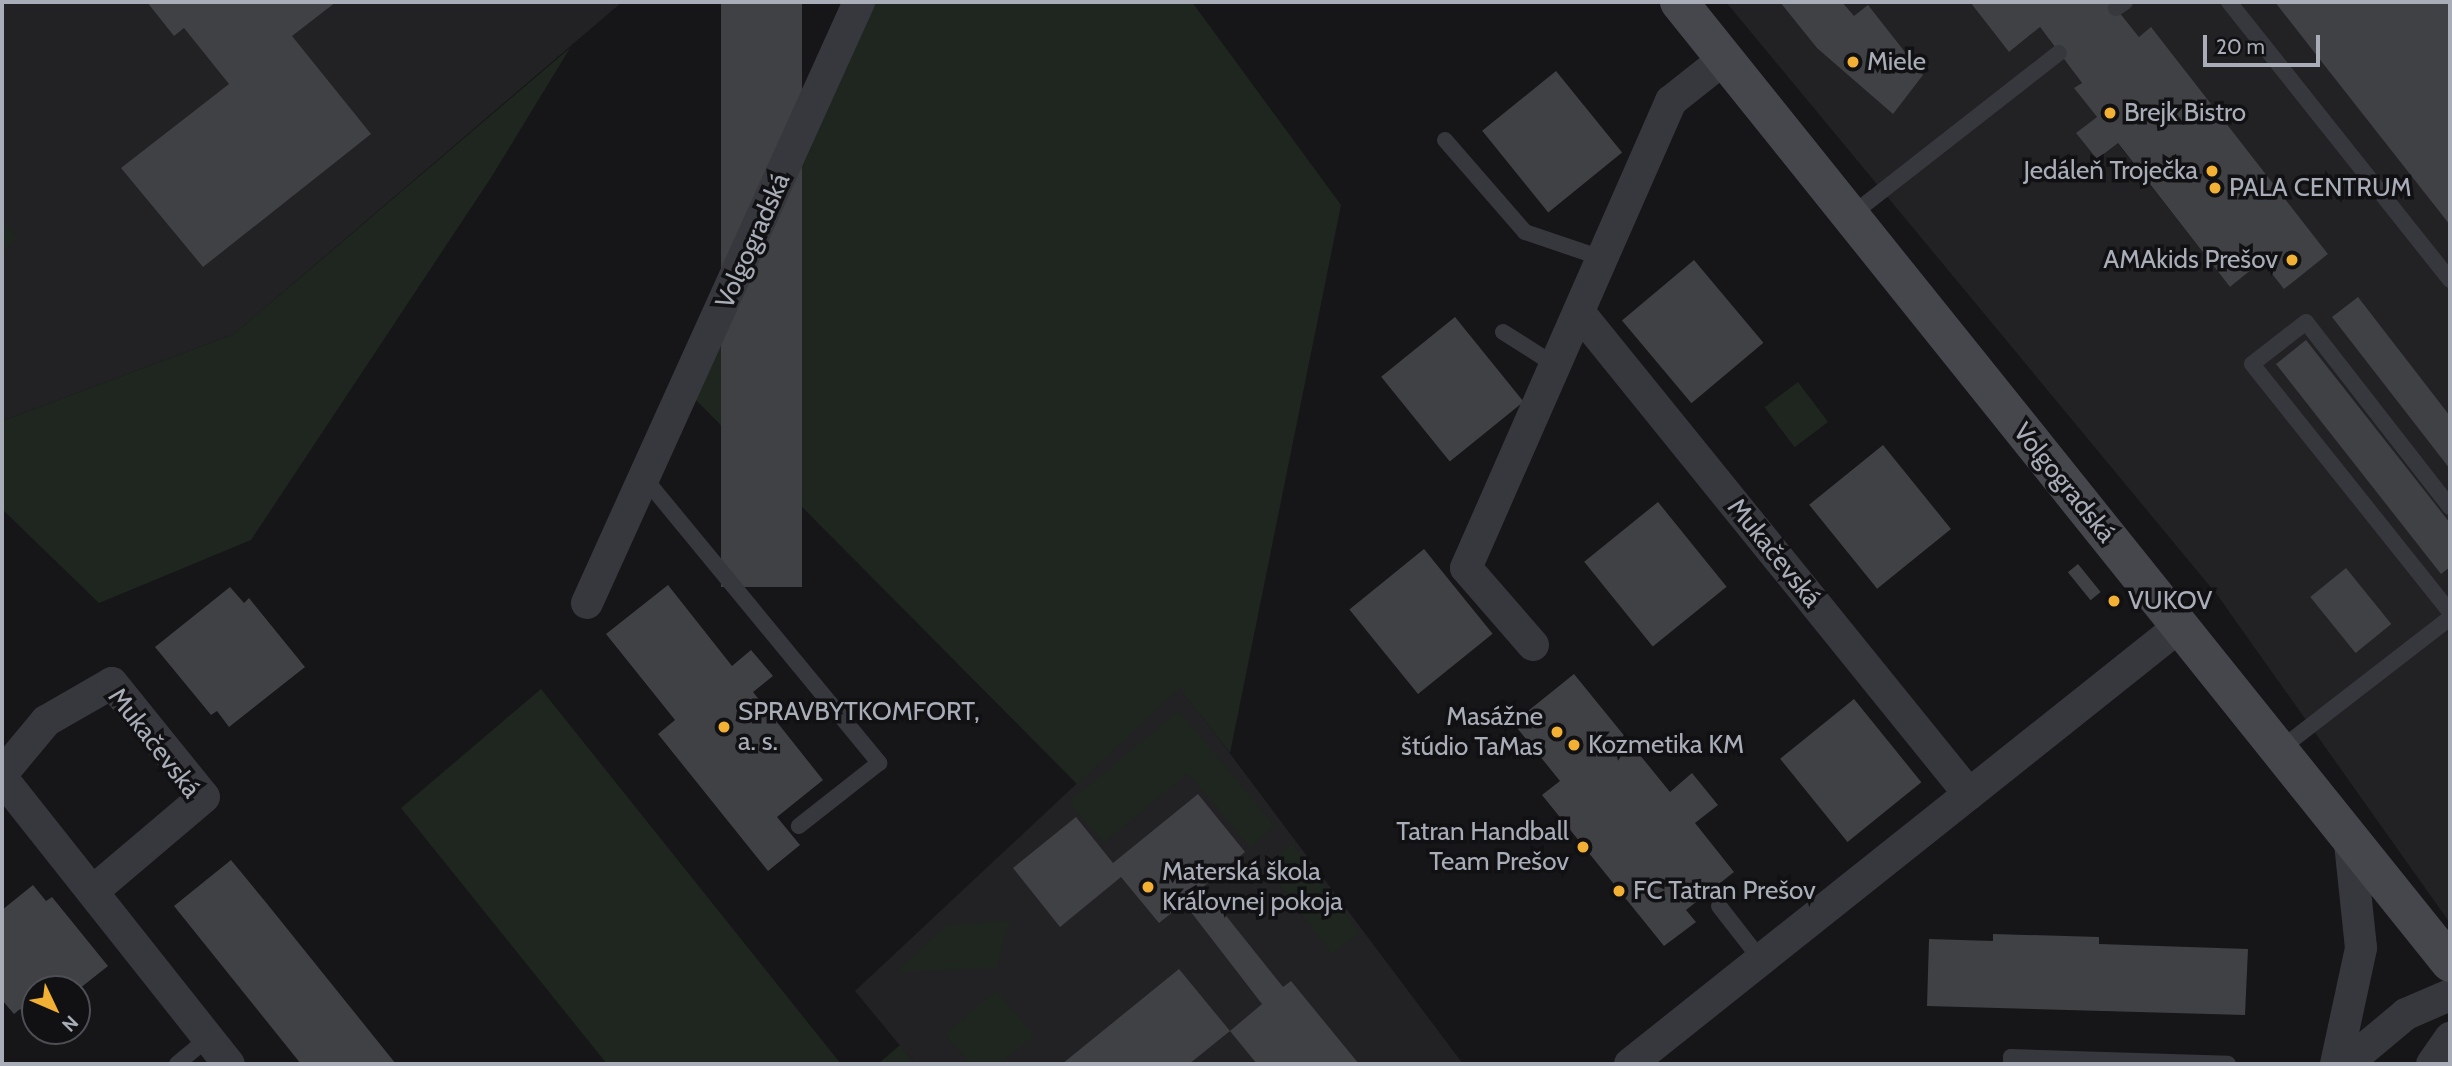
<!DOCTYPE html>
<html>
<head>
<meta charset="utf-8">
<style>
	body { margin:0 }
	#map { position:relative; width:2452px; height:1066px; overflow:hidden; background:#161618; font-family:Cabin,sans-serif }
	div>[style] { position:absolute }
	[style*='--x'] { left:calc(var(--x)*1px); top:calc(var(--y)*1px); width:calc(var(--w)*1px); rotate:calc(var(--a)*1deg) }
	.built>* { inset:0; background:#222225 }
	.green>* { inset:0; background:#1e261f; transform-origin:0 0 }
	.building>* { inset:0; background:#404145; transform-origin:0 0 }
	.lane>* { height:16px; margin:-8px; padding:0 8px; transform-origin:8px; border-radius:8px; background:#37383d }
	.street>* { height:32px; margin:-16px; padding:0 16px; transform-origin:16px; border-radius:16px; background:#37383d }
	.secondary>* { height:38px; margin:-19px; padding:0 19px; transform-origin:19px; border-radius:19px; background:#45474d }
	.dots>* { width:19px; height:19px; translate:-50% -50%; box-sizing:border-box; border:4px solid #111113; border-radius:50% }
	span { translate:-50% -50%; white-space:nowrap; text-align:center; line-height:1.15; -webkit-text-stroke:7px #111113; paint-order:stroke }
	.poi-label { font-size:26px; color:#a8adb8 }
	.left { translate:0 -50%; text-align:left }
	.right { translate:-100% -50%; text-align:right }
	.street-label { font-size:26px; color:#a8adb8 }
	.frame { position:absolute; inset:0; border:4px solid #a8adb8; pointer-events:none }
	.north { position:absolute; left:21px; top:975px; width:70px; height:70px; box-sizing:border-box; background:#111113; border:2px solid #4d4f55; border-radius:50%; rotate:134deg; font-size:19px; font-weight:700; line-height:28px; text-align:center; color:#a8adb8 }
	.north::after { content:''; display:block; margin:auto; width:24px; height:32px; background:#f2b134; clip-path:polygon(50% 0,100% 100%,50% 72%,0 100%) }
	.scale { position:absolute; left:2203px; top:35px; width:117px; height:32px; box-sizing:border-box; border:4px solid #a8adb8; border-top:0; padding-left:9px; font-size:21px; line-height:24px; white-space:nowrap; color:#a8adb8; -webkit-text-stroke:5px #111113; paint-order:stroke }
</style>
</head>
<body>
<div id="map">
	<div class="built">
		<i style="clip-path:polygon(2px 2px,622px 2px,234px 334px,2px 421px)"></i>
		<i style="clip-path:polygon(1726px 2px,1970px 2px,2009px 52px,2040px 27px,2082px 83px,2075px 89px,2230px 287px,2262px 261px,2284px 288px,2328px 254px,2151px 28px,2139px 37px,2111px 2px,2450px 2px,2450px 923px,2218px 596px)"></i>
		<i style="clip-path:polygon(1180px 687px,1463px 1064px,915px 1064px,855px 991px)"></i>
	</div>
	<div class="green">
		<i style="clip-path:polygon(853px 2px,1192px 2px,1341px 205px,1230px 753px,1180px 688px,1077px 784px,681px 385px)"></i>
		<i style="clip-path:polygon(570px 48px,492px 176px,251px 540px,99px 603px,2px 509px,2px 421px,234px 334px)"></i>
		<i style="clip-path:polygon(2px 218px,18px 239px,2px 252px)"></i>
		<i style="left:1798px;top:382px;width:50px;height:42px;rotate:53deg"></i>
		<i style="clip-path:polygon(541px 689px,841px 1064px,607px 1064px,401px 808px)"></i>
		<i style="clip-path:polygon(1179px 711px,1275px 826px,1250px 847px,1188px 773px,1104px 843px,1069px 802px)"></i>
		<i style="left:1293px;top:844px;width:111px;height:35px;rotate:53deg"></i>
		<i style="clip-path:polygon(1010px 920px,996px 968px,896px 972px,946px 926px)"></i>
		<i style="clip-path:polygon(997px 991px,1034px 1036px,999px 1064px,970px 1064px,945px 1034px)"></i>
		<i style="clip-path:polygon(900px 1045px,915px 1064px,878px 1064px)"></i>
	</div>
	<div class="building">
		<i style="clip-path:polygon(147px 2px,336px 2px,292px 36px,371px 134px,203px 267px,121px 168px,229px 84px,184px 28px,174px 36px)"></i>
		<i style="left:721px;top:2px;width:81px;height:585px"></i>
		<i style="clip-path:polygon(1780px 2px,1842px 2px,1854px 16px,1868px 5px,1923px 75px,1893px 114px,1817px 48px)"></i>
		<i style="clip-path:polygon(1970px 2px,2111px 2px,2139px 37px,2151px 27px,2328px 254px,2284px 289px,2262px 261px,2230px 287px,2118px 143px,2097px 159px,2076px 133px,2097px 117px,2074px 88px,2082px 83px,2040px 27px,2009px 52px)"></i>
		<i style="clip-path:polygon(2275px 2px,2450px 2px,2450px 225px,2325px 66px)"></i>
		<i style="left:1556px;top:71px;width:105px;height:95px;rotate:51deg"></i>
		<i style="left:1694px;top:260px;width:108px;height:94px;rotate:50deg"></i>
		<i style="clip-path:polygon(2358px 297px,2450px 416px,2450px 469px,2332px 317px)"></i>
		<i style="left:1455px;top:317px;width:109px;height:95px;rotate:51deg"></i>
		<i style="clip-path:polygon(2306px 340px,2450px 523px,2450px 567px,2441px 574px,2276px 364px)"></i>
		<i style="left:1883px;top:445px;width:108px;height:95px;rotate:51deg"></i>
		<i style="left:1658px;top:502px;width:109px;height:95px;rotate:51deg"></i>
		<i style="left:1424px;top:549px;width:109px;height:96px;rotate:51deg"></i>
		<i style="left:2078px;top:564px;width:36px;height:13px;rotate:51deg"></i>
		<i style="left:2346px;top:568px;width:72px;height:46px;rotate:51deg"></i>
		<i style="clip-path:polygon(668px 585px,732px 666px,751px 650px,773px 676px,753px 692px,823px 780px,777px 817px,800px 845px,768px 871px,658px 734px,675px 720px,606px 634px)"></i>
		<i style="clip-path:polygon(230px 587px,244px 603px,249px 598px,305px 667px,229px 727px,217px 711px,211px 715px,155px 647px)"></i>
		<i style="clip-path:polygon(1574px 674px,1670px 792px,1692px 773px,1718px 805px,1695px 823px,1734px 872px,1686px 910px,1696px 922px,1664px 946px,1542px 795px,1560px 781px,1513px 723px)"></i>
		<i style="left:1854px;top:699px;width:107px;height:95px;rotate:51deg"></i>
		<i style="clip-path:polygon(1198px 794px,1245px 852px,1203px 887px,1283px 987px,1291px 981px,1359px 1064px,1257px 1064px,1230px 1031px,1189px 1064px,1062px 1064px,1179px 969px,1230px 1031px,1262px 1004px,1184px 903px,1159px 923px,1121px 877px,1060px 927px,1013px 868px,1076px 817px,1113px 863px)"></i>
		<i style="clip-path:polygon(231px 860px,264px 900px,396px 1064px,301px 1064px,174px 906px)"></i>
		<i style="clip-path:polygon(33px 885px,46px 901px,52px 897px,108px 966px,79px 989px,35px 989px,33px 1026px,20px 1009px,14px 1014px,2px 1000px,2px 910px)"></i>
		<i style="clip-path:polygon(1993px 934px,2099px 937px,2099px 944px,2248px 949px,2245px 1015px,1927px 1006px,1929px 939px,1993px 941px)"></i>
	</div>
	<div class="lane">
		<i style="--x:2229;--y:2;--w:355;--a:51.5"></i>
		<i style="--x:2116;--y:8;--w:11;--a:-34"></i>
		<i style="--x:1445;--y:140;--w:122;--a:49"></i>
		<i style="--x:1525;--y:232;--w:81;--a:18.7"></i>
		<i style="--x:1850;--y:216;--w:265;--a:-38"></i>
		<i style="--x:1503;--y:332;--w:62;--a:32.4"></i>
		<i style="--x:646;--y:480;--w:367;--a:50.5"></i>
		<i style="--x:879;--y:763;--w:102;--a:141.8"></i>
		<i style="--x:2450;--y:507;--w:234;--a:-127.9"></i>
		<i style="--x:2306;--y:322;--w:68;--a:142.1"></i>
		<i style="--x:2252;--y:364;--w:317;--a:51.4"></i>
		<i style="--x:2279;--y:750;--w:216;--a:-37.7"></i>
		<i style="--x:1719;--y:906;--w:68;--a:52.1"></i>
		<i style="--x:177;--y:1064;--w:40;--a:-40"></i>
		<i style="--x:2011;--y:1064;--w:7;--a:-90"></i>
		<i style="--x:2011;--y:1057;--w:217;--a:1.8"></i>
	</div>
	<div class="street">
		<i style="--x:1579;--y:312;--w:620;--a:51.02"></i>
		<i style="--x:587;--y:603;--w:660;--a:-65.65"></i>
		<i style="--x:1533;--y:645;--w:102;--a:-131"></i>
		<i style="--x:1466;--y:568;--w:510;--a:-66.3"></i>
		<i style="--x:1671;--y:101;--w:68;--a:-38.4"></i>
		<i style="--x:2;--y:774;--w:69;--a:-50.3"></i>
		<i style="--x:46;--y:721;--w:76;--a:-29.9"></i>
		<i style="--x:112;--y:683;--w:146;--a:51.1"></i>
		<i style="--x:204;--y:797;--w:145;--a:139.7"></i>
		<i style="--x:2;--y:778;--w:365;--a:51.6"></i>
		<i style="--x:1630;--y:1064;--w:703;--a:-38.53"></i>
		<i style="--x:2336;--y:1064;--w:119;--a:-77.8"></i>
		<i style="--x:2361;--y:948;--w:115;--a:-96"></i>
		<i style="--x:2346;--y:1064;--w:78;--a:-39.8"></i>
		<i style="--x:2406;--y:1014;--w:48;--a:-23.4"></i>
		<i style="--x:2432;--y:1064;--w:32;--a:-55"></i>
	</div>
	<div class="secondary">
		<i style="--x:1679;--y:2;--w:1232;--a:51.26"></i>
	</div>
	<div class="dots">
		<i style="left:1853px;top:62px;background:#f2b134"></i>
		<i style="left:2110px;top:113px;background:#f2b134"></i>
		<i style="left:2212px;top:171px;background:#f2b134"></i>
		<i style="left:2215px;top:188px;background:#f2b134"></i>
		<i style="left:2292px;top:260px;background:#f2b134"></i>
		<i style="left:2114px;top:601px;background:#f2b134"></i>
		<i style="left:724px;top:727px;background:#f2b134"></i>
		<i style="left:1557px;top:732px;background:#f2b134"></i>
		<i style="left:1574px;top:745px;background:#f2b134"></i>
		<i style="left:1583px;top:847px;background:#f2b134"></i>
		<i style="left:1148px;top:887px;background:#f2b134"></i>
		<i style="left:1619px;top:891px;background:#f2b134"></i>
	</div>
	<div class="poi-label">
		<span class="left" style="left:1867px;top:62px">Miele</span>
		<span class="left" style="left:2124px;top:113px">Brejk Bistro</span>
		<span class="right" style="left:2198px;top:171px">Jedáleň Troječka</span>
		<span class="left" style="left:2229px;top:188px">PALA CENTRUM</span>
		<span class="right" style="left:2278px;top:260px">AMAkids Prešov</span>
		<span class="left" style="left:2128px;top:601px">VUKOV</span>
		<span class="left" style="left:738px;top:727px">SPRAVBYTKOMFORT,<br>a. s.</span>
		<span class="right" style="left:1543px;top:732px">Masážne<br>štúdio TaMas</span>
		<span class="left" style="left:1588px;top:745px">Kozmetika KM</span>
		<span class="right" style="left:1569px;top:847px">Tatran Handball<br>Team Prešov</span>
		<span class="left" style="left:1162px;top:887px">Materská škola<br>Kráľovnej pokoja</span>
		<span class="left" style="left:1633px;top:891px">FC Tatran Prešov</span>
	</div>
	<div class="street-label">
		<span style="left:753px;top:241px;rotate:-66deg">Volgogradská</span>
		<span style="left:2064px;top:483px;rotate:51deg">Volgogradská</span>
		<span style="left:1774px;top:553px;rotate:51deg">Mukačevská</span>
		<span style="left:154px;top:743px;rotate:52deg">Mukačevská</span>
	</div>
	<div class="frame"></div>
	<div class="north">N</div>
	<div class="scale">20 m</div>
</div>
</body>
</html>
